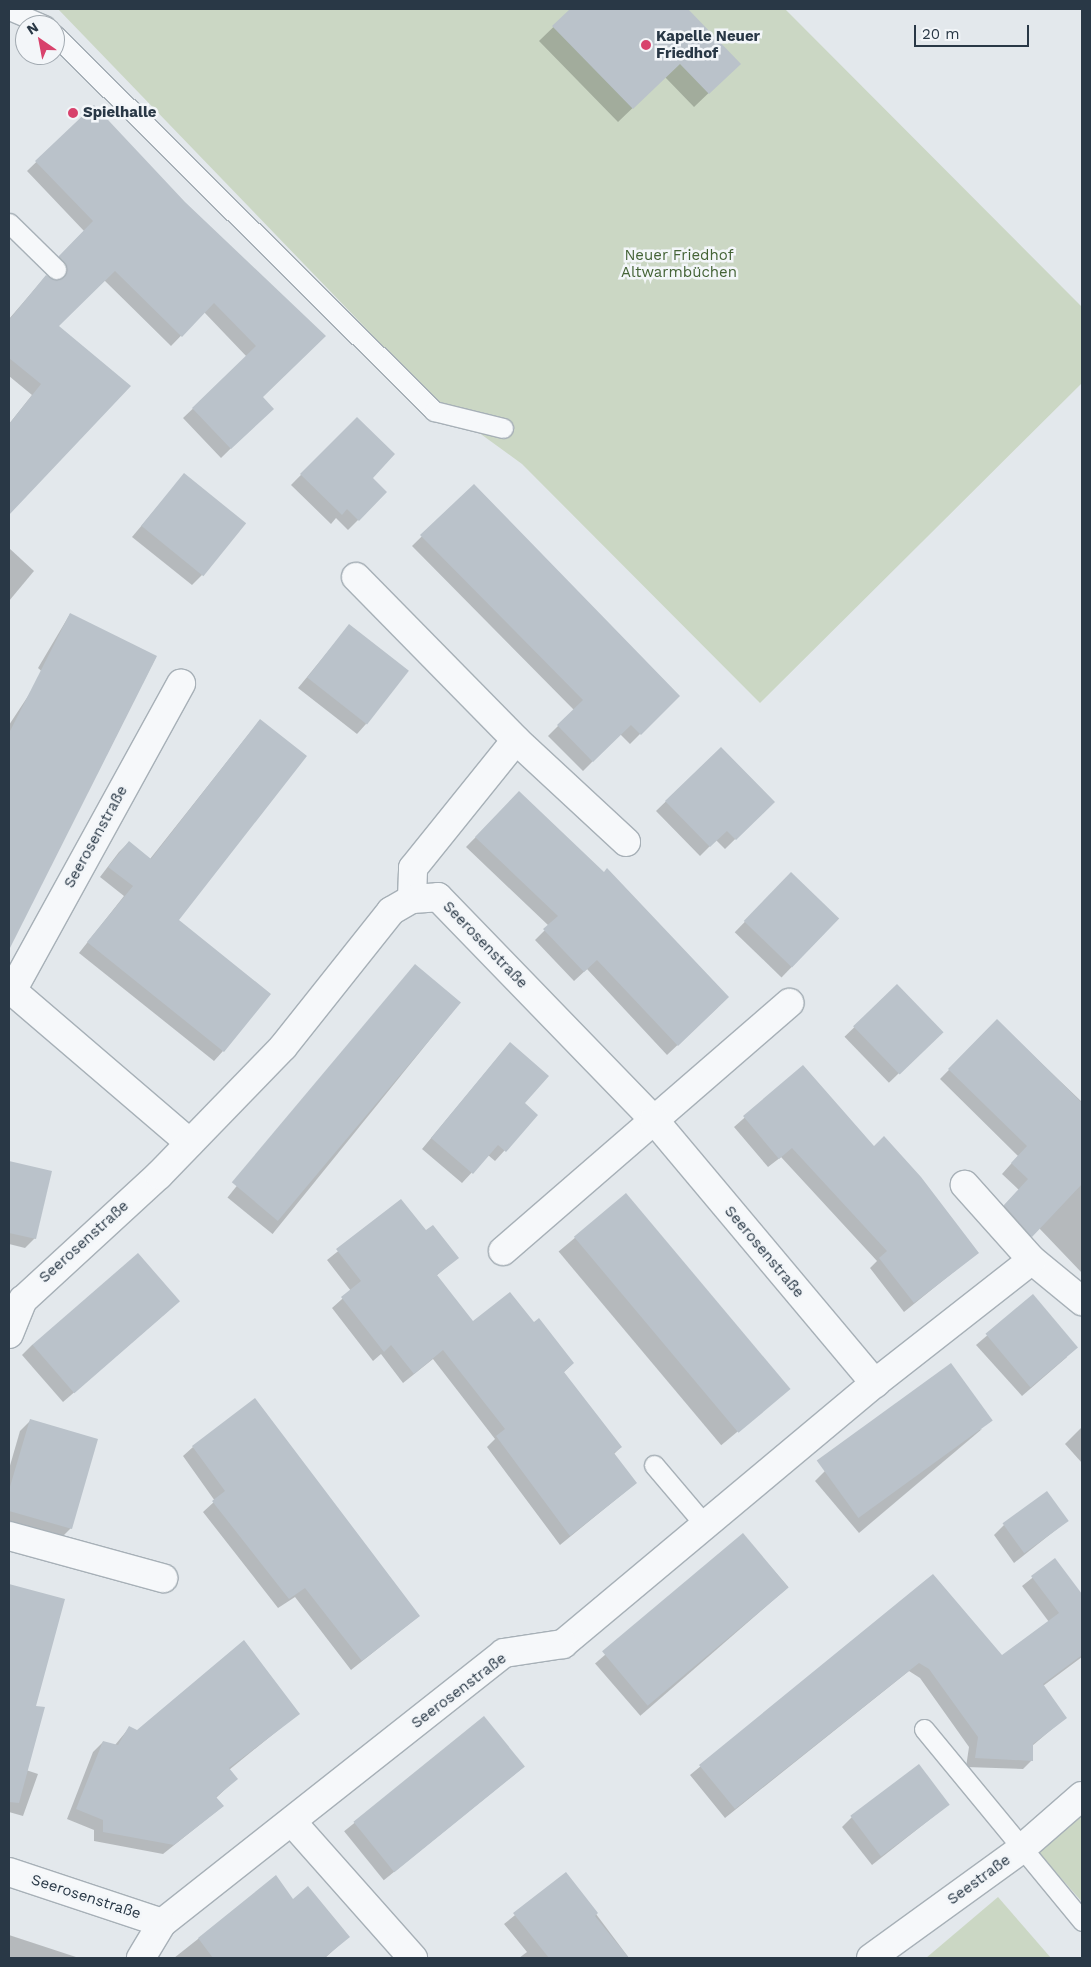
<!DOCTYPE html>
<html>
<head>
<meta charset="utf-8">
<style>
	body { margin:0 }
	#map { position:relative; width:1091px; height:1967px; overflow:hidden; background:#e3e8ec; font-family:"Work Sans",sans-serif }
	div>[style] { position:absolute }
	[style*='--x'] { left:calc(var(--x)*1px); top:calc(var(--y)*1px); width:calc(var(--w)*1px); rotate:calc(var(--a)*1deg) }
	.green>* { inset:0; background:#cbd7c4 }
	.shadow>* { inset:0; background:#0003; transform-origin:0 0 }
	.building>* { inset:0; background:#bac2ca; transform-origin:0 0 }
	.roads { filter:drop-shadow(1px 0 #a7b0b7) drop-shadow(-1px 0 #a7b0b7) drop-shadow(0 1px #a7b0b7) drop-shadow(0 -1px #a7b0b7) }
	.lane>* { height:19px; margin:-9.5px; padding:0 9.5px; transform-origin:9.5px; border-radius:9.5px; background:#f6f8fa }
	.street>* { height:28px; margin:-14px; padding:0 14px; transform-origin:14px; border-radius:14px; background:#f6f8fa }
	.dots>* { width:14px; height:14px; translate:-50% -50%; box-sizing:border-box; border:2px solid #f3f6f9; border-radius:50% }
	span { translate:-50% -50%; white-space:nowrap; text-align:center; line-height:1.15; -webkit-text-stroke:5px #f3f6f9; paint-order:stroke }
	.poi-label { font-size:15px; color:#293846; font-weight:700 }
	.left { translate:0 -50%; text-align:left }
	.park-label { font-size:15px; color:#446336 }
	.street-label { font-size:15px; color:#293846 }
	.frame { position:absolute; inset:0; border:10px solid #293846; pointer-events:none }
	.north { position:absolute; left:15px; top:15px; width:50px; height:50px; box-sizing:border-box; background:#f3f6f9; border:1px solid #a2aab1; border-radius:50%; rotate:327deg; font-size:14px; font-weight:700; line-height:20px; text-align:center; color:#293846 }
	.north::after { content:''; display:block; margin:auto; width:18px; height:22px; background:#d8426c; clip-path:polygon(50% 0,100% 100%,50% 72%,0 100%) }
	.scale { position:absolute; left:914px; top:25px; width:115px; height:22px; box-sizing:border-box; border:2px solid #293846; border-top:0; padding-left:6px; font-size:15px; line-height:18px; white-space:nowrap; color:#293846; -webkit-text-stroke:4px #f3f6f9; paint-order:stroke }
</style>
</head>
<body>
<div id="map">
	<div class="green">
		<i style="clip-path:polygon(58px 9px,785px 9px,1082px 307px,1082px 383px,760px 703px,522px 464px,438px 403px)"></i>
		<i style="clip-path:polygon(1082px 1814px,1082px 1902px,1038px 1852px)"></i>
		<i style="clip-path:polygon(998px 1897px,1051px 1958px,926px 1958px)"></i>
	</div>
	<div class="shadow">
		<i style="clip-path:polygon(572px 9px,686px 9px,739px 64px,694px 107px,665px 77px,618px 122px,539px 41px)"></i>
		<i style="clip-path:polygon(93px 107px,184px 203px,324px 336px,262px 397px,262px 418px,221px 458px,183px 418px,247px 357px,204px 312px,171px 346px,104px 280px,57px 326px,49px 472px,9px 439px,9px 424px,32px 395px,9px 376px,9px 319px,46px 276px,57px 280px,50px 266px,84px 231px,27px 171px)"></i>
		<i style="clip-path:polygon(357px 418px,371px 478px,386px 492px,348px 530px,336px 518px,331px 524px,291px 485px)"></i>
		<i style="clip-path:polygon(184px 475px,202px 575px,192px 585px,132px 537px)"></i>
		<i style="clip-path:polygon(474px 485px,678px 696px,630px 744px,620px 734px,583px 771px,548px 736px,574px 710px,412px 546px)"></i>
		<i style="clip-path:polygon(9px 548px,34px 571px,9px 601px)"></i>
		<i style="clip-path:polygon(70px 614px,156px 657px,25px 916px,15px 926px,9px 922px,9px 725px,32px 690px,80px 705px,38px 668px)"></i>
		<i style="clip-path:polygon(349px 626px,366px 724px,357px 734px,298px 688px)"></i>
		<i style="clip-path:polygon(260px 720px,177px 920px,223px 1051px,214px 1061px,79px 953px,124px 896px,100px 877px,119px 852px,129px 842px,150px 859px)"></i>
		<i style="clip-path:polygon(721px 748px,773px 802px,725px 849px,716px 840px,700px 856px,656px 811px)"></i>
		<i style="clip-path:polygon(519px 793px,718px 1007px,667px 1055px,587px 969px,574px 981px,535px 940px,549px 926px,466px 847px)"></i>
		<i style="left:791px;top:874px;width:65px;height:81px;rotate:44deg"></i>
		<i style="left:415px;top:966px;width:58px;height:298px;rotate:39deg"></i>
		<i style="left:897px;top:986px;width:64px;height:73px;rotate:46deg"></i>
		<i style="clip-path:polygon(997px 1021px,1082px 1102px,1082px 1273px,1039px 1228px,1022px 1246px,995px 1215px,1019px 1190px,1002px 1174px,1018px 1156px,940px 1079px)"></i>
		<i style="clip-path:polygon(510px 1043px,524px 1104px,537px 1115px,495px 1161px,488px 1155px,462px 1183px,422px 1149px)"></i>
		<i style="clip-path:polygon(803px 1066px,874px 1148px,977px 1253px,904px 1312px,870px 1268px,877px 1261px,781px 1157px,768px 1167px,734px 1127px)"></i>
		<i style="clip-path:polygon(9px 1162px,51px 1172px,35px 1238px,25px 1248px,9px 1244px)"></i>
		<i style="left:626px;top:1195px;width:253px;height:88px;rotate:50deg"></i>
		<i style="clip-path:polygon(401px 1201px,426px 1232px,457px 1258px,436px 1276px,473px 1322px,534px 1324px,573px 1363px,563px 1373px,621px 1447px,613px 1455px,636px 1483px,560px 1545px,487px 1447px,495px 1439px,433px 1359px,403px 1383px,381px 1354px,373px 1361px,332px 1308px,351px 1291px,327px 1260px)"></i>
		<i style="clip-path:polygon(1033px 1296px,1067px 1357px,1022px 1396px,976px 1345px)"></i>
		<i style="clip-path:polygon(168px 1311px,63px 1402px,22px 1355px,32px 1345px)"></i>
		<i style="clip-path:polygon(30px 1421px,71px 1528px,61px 1538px,9px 1523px,9px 1469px,20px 1431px)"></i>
		<i style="clip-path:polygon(1082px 1427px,1082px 1463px,1065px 1444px)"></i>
		<i style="clip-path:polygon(982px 1429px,859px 1533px,815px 1481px,825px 1471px)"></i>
		<i style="clip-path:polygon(193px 1447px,419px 1616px,351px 1670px,295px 1597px,278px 1608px,203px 1512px,215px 1501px,183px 1456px)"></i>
		<i style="clip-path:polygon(1067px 1521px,1014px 1563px,994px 1535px,1004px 1525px)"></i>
		<i style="left:743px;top:1535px;width:69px;height:196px;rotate:49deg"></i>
		<i style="clip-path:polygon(1055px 1560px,1082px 1596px,1082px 1657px,1043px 1686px,1065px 1718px,1032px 1746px,1032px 1760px,1023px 1769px,966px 1767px,969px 1747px,920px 1678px,909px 1671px,725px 1818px,690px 1775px,933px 1575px,1002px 1657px,1049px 1622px,1022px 1586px)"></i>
		<i style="clip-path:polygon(9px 1586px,63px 1600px,35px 1707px,26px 1770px,38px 1774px,23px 1816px,9px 1812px)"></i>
		<i style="clip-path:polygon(298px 1714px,229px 1770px,236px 1779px,216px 1798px,223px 1806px,163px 1854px,94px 1841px,94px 1830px,67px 1819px,93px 1752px,103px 1742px,115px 1745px,129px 1728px,137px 1731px)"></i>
		<i style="left:484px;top:1718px;width:63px;height:180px;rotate:51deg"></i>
		<i style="clip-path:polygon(948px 1805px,872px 1865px,842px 1827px,852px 1817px)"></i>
		<i style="clip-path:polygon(566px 1874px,629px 1958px,519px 1958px,527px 1952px,504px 1924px)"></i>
		<i style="clip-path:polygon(276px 1877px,292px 1901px,348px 1937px,325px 1958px,174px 1958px)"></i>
		<i style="clip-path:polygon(9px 1935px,79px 1958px,9px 1958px)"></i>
	</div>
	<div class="building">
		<i style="clip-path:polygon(570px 9px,688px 9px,741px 64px,709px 94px,680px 64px,633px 109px,552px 26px)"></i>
		<i style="clip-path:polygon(94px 105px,185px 202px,326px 336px,263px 397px,274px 409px,231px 449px,192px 408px,256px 346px,214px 303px,182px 337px,115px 271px,59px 326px,131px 386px,9px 515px,9px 424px,41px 384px,9px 358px,9px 320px,46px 275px,54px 280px,64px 276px,67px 266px,59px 256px,93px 221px,35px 161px)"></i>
		<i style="clip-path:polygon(357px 417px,395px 454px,373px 478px,387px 492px,359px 521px,347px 509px,342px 515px,300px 474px)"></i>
		<i style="left:184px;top:473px;width:80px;height:68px;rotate:39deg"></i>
		<i style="clip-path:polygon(474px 484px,680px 696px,641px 735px,631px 725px,593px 762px,557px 725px,583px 700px,420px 535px)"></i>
		<i style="clip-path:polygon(70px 613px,157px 656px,9px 950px,9px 733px)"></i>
		<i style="left:349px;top:624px;width:76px;height:68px;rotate:38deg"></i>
		<i style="clip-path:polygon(260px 719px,307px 756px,179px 920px,271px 994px,224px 1052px,87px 942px,133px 886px,108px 867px,129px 841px,151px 859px)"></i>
		<i style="clip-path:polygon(721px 747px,775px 802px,736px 840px,727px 831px,710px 847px,665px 801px)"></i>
		<i style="clip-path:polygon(519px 791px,604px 872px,607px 868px,729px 997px,678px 1046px,597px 960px,584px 972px,543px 929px,558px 916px,475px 837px)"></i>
		<i style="left:791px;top:872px;width:67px;height:68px;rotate:44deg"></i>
		<i style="left:415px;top:964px;width:60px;height:285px;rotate:40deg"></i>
		<i style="left:897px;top:984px;width:67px;height:61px;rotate:46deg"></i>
		<i style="clip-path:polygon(997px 1019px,1082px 1103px,1082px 1184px,1032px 1237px,1004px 1205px,1028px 1179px,1011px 1163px,1027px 1146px,948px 1069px)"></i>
		<i style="clip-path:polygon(510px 1042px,549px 1076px,525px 1103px,538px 1115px,506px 1152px,498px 1145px,473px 1174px,431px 1138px)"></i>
		<i style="clip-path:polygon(803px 1065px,874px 1146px,884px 1136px,921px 1177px,979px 1253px,914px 1303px,879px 1258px,887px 1251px,792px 1148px,779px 1159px,743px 1116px)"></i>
		<i style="clip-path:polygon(9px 1161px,52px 1171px,36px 1239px,9px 1233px)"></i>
		<i style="left:626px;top:1193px;width:256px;height:68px;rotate:50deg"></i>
		<i style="clip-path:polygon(401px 1199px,426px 1230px,433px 1225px,459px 1258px,437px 1275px,473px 1321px,510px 1292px,534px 1322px,539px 1318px,574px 1363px,564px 1372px,622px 1447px,614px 1453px,637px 1483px,570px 1536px,496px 1436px,505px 1429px,443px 1350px,414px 1374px,391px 1345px,384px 1352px,341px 1297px,361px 1281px,336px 1249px)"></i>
		<i style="left:138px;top:1253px;width:64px;height:140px;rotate:49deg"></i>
		<i style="left:1033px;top:1294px;width:70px;height:62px;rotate:50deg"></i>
		<i style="left:951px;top:1363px;width:71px;height:166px;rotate:54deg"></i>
		<i style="clip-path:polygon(255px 1398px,420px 1616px,362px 1661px,305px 1588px,289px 1599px,212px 1501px,225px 1491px,192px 1446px)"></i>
		<i style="clip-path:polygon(30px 1419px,98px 1439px,72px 1529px,9px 1511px,9px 1490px)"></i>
		<i style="left:1047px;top:1491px;width:37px;height:55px;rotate:54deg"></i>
		<i style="left:743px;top:1533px;width:71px;height:184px;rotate:50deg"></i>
		<i style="clip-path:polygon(1055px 1558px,1082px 1594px,1082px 1655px,1043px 1684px,1067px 1718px,1033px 1744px,1033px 1761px,975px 1758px,978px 1737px,929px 1669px,919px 1663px,735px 1809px,699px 1765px,933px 1574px,1002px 1655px,1059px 1613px,1031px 1576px)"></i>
		<i style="clip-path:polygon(9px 1584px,65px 1599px,36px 1706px,45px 1707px,19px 1803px,9px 1802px)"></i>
		<i style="clip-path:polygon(244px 1640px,300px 1714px,229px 1768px,238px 1779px,216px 1797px,224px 1806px,174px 1845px,103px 1832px,103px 1820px,76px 1809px,103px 1741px,118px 1745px,129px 1726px,137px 1730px)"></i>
		<i style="left:484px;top:1716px;width:65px;height:168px;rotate:51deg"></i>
		<i style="left:919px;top:1764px;width:51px;height:86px;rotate:53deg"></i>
		<i style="clip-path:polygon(566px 1872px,598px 1913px,595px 1916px,629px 1958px,549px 1958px,513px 1913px)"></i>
		<i style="clip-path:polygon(276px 1875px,293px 1899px,308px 1886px,350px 1937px,324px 1958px,213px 1958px,198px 1938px)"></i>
	</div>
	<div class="roads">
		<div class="lane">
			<i style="--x:9;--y:10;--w:39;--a:23"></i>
			<i style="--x:55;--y:35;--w:534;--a:44.77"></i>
			<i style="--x:434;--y:411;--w:71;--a:13.8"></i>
			<i style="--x:9;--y:223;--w:66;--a:44.4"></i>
			<i style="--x:654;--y:1465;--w:77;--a:49.7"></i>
			<i style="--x:924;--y:1729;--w:249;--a:50.5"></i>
		</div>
		<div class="street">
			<i style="--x:356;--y:577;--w:228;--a:45.5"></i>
			<i style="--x:412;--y:899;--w:31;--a:-88"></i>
			<i style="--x:413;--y:868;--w:164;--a:-51.2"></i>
			<i style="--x:516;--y:740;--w:150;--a:42.8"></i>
			<i style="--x:9;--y:988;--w:238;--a:40.6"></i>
			<i style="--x:12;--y:991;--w:351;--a:-61.2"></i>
			<i style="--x:503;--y:1251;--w:379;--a:-40.9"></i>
			<i style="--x:1032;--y:1260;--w:65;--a:39.4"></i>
			<i style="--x:9;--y:1334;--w:37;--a:-68"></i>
			<i style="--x:23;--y:1300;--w:185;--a:-42.6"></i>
			<i style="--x:159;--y:1175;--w:178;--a:-45.9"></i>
			<i style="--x:283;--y:1047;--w:174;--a:-51.5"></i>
			<i style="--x:391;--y:911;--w:24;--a:-30"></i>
			<i style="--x:412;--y:899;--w:26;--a:-4"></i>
			<i style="--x:438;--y:897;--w:310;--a:45.9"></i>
			<i style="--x:654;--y:1120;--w:344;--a:50"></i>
			<i style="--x:875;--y:1383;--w:407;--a:140.1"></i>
			<i style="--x:563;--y:1644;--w:60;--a:171.3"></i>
			<i style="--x:504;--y:1653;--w:436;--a:141.7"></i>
			<i style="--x:162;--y:1923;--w:41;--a:121"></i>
			<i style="--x:875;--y:1383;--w:199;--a:-38.1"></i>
			<i style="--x:1032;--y:1260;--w:101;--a:-131.8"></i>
			<i style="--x:9;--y:1536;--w:160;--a:15.3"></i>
			<i style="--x:293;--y:1823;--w:181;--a:48.4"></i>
			<i style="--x:9;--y:1872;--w:161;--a:18.4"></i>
			<i style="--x:871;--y:1958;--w:184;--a:-35.9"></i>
			<i style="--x:1020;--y:1850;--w:82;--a:-41.1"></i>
		</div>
	</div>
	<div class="dots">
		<i style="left:646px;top:45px;background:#d8426c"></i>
		<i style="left:73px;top:113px;background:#d8426c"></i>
	</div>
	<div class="poi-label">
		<span class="left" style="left:656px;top:45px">Kapelle Neuer<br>Friedhof</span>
		<span class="left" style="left:83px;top:113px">Spielhalle</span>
	</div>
	<div class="park-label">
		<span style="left:679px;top:264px">Neuer Friedhof<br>Altwarmbüchen</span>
	</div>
	<div class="street-label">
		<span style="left:96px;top:837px;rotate:-61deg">Seerosenstraße</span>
		<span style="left:485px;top:945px;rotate:46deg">Seerosenstraße</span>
		<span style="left:84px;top:1242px;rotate:-42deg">Seerosenstraße</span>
		<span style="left:764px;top:1252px;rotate:50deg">Seerosenstraße</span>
		<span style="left:459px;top:1691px;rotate:-37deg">Seerosenstraße</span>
		<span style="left:979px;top:1880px;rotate:-36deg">Seestraße</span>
		<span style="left:86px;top:1897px;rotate:18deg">Seerosenstraße</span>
	</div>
	<div class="frame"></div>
	<div class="north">N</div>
	<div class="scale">20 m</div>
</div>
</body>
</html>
